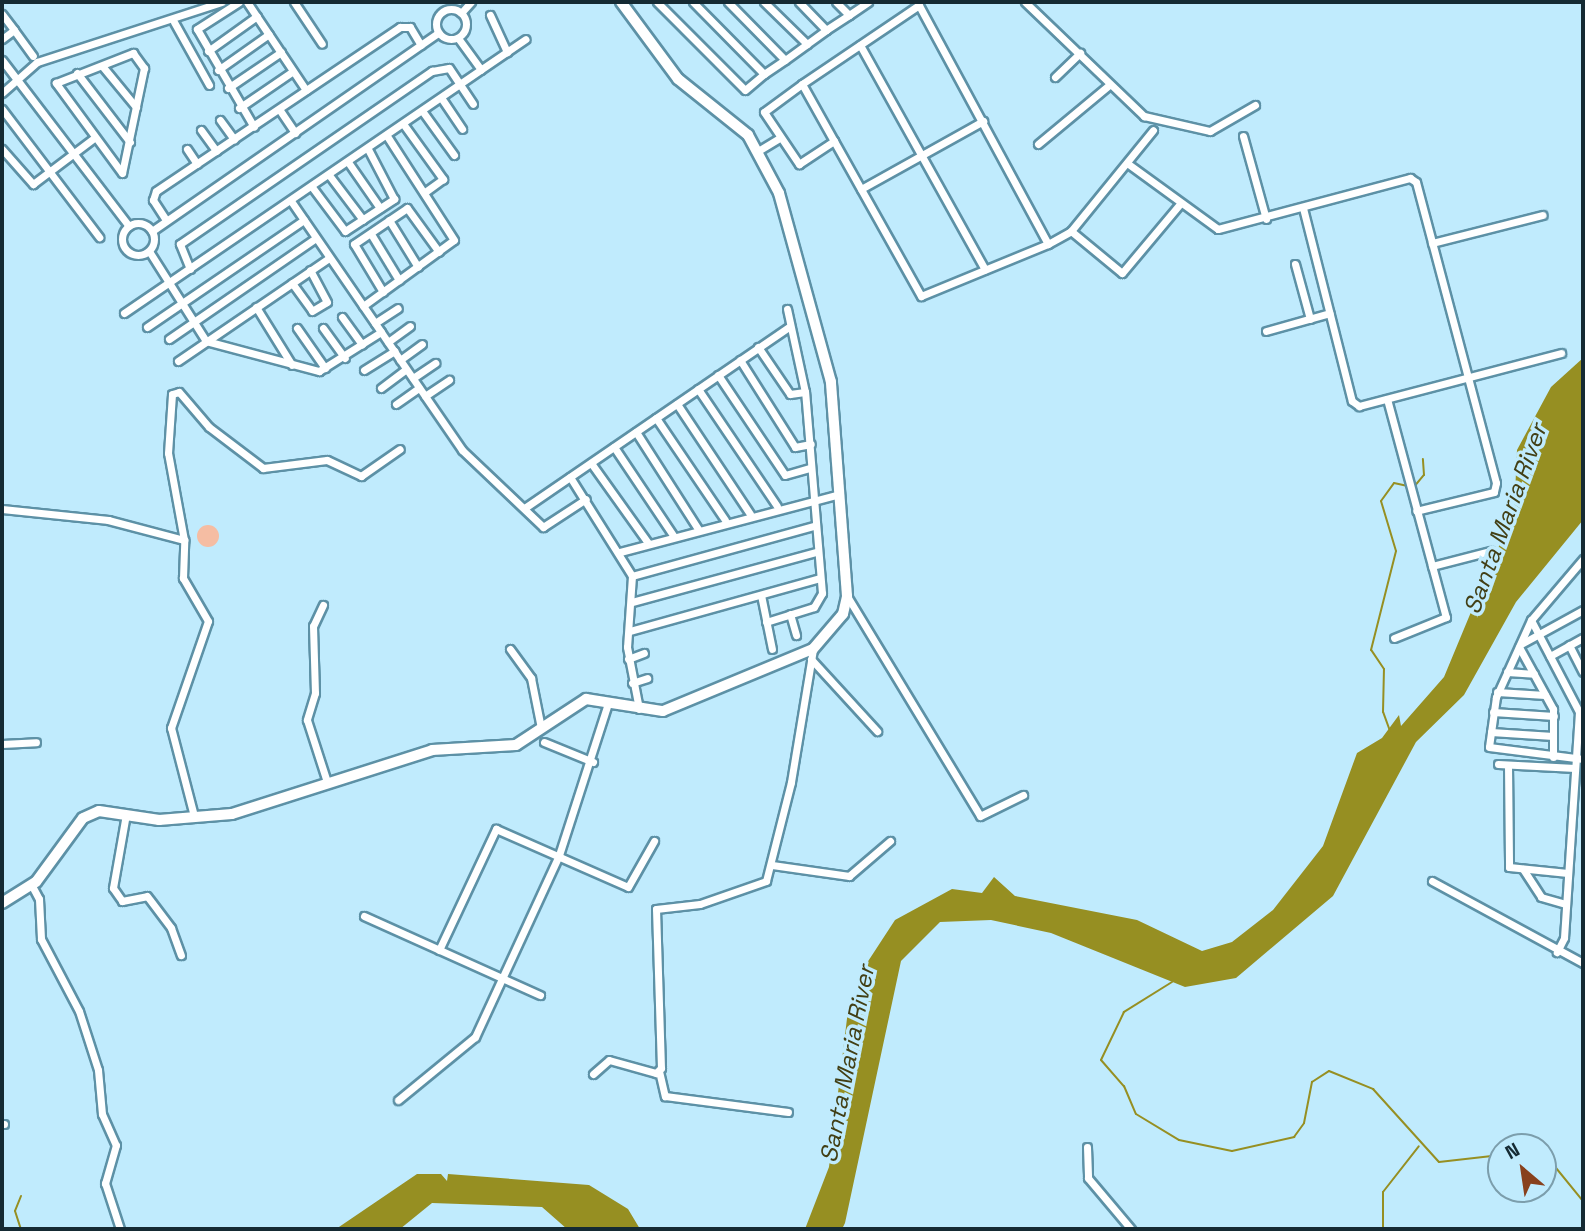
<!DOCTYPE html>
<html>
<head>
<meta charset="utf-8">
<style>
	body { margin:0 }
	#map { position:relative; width:1585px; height:1231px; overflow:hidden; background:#c0ebfd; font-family:"Space Grotesk",sans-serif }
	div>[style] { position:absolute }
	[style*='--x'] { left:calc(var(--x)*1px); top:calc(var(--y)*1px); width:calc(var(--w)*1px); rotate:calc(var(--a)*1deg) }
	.green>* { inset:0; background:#f5bda3 }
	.round { border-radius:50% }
	.water>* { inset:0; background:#968f22 }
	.stream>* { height:2px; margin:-1px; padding:0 1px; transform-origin:1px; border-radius:1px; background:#968f22 }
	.roads { filter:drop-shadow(2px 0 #5d91a6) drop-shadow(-2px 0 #5d91a6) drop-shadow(0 2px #5d91a6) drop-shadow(0 -2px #5d91a6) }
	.street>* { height:7px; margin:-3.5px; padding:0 3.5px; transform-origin:3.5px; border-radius:3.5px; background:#fff }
	.street>.ring { margin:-3.5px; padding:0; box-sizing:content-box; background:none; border:7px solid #fff; border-radius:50% }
	.secondary>* { height:10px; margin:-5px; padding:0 5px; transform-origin:5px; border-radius:5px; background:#fff }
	span { translate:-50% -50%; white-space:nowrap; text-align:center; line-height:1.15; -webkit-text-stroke:7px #c0ebfd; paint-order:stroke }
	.water-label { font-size:24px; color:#423f15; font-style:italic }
	.frame { position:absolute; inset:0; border:4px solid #152a33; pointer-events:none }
	.north { position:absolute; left:1487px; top:1133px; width:70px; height:70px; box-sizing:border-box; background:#c0ebfd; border:2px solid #7c9eac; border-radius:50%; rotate:331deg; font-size:19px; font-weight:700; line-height:28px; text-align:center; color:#152a33 }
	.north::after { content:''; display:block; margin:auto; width:24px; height:32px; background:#88411d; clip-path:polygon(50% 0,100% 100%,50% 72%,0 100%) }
</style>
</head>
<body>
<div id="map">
	<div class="green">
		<i class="round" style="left:197px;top:525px;width:22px;height:22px"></i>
	</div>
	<div class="water">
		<i style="clip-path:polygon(1583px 358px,1583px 520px,1516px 602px,1464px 695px,1416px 742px,1333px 896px,1236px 978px,1185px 987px,1051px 933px,991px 920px,940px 922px,901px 961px,845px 1223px,842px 1229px,805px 1229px,829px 1167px,849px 1002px,865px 994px,863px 969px,895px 920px,952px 889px,982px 893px,994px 877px,1015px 896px,1137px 920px,1202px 951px,1232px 942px,1273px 910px,1323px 846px,1357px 753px,1382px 738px,1399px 715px,1401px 726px,1444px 677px,1476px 600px,1477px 618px,1502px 536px,1514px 516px,1517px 450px,1551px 387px)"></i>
		<i style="clip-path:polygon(417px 1174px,441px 1174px,447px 1181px,448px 1174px,589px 1185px,628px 1209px,640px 1229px,567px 1229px,542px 1207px,432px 1203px,400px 1229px,336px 1229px)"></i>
	</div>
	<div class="stream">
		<i style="--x:1413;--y:488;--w:17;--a:-50"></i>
		<i style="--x:1424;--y:475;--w:16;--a:-94"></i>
		<i style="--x:1390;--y:731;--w:20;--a:-110"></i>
		<i style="--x:1383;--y:712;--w:43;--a:-88.7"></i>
		<i style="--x:1384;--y:669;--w:23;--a:-124"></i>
		<i style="--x:1371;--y:650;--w:102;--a:-75.8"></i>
		<i style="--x:1396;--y:551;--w:52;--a:-106.7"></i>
		<i style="--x:1381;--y:501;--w:22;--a:-54"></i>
		<i style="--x:1394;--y:483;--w:14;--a:12"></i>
		<i style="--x:1172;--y:982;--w:57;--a:148"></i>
		<i style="--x:1124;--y:1012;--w:53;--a:115.6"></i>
		<i style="--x:1101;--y:1060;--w:35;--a:49"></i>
		<i style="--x:1124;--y:1086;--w:30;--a:67"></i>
		<i style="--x:1136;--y:1114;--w:50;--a:31.2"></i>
		<i style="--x:1179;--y:1140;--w:54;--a:11.7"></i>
		<i style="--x:1232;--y:1151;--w:64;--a:-12.7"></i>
		<i style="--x:1294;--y:1137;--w:17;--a:-54"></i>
		<i style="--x:1304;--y:1123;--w:42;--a:-79"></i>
		<i style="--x:1312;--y:1082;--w:20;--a:-33"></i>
		<i style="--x:1329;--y:1071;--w:48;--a:22.2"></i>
		<i style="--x:1373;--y:1089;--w:98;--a:47.9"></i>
		<i style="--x:1439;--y:1162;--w:62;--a:-6.4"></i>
		<i style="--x:1531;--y:1147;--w:9;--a:0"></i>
		<i style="--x:1543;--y:1152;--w:63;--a:50.8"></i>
		<i style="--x:21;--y:1196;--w:16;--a:112"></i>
		<i style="--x:15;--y:1211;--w:19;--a:72"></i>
		<i style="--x:1383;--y:1229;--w:37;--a:-90"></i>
		<i style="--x:1383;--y:1192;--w:58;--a:-52"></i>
	</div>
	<div class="roads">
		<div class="street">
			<i style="--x:239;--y:2;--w:50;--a:147.3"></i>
			<i style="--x:197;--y:29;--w:113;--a:59.8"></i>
			<i style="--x:247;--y:2;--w:106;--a:56.2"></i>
			<i style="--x:294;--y:2;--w:50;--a:56.3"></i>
			<i style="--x:657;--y:2;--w:124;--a:45"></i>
			<i style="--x:745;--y:90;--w:25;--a:-40"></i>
			<i style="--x:764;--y:74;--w:101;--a:-134.6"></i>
			<i style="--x:728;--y:2;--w:81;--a:45.5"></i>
			<i style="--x:785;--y:60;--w:27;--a:-36"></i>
			<i style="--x:807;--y:44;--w:60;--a:-135.7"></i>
			<i style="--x:799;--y:2;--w:39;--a:46"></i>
			<i style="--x:826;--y:30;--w:27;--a:-33"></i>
			<i style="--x:849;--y:15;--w:18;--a:-135"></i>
			<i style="--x:1025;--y:2;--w:165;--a:43.8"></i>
			<i style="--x:1144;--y:116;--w:68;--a:12.8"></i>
			<i style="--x:1210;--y:131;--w:52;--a:-30"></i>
			<i class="ring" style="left:436px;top:9px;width:23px;height:23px"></i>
			<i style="--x:461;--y:13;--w:15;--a:-48"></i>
			<i style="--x:2;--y:14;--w:20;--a:53"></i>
			<i style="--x:14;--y:30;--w:15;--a:143"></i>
			<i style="--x:490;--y:15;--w:41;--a:65.3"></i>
			<i style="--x:849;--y:15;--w:23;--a:-34"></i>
			<i style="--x:174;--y:22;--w:72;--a:60.9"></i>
			<i style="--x:14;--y:30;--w:32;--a:54"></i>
			<i style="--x:458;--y:38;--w:39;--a:54"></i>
			<i style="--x:807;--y:44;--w:24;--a:-36"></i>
			<i style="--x:860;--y:45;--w:257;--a:60.9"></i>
			<i style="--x:208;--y:51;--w:60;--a:-35.5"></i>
			<i style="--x:133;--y:53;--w:19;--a:54"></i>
			<i style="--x:144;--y:68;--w:107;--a:101.8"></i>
			<i style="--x:122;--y:173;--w:112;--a:-126.3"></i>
			<i style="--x:56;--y:83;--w:83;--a:-21.3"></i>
			<i style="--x:2;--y:60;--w:209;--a:52.6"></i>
			<i style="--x:103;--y:67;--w:52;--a:50.5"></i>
			<i style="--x:218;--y:70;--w:62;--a:-35.2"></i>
			<i style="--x:77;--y:73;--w:87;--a:52.5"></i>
			<i style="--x:764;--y:74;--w:25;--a:-34"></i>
			<i style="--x:1055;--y:77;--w:35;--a:-44"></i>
			<i style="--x:802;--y:84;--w:65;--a:60.7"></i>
			<i style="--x:834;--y:141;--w:178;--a:60.7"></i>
			<i style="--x:921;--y:296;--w:137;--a:-22.3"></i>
			<i style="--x:1048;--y:244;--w:272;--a:-118.4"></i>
			<i style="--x:919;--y:5;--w:141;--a:146"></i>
			<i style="--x:802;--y:84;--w:47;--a:143.6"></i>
			<i style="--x:764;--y:112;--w:63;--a:56.1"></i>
			<i style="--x:799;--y:164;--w:42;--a:-33.3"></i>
			<i style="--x:228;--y:88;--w:64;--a:-34.2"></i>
			<i style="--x:2;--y:93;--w:47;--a:-41.5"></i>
			<i style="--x:37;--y:62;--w:194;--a:-18"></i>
			<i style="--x:442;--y:99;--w:36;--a:56"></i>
			<i style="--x:239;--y:108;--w:65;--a:-34.4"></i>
			<i style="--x:2;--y:109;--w:161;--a:52.8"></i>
			<i style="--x:279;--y:109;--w:29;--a:56"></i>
			<i style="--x:423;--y:112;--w:53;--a:54.2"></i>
			<i style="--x:220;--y:120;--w:24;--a:54"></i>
			<i style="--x:404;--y:125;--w:67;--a:54.2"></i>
			<i style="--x:443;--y:179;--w:22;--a:144"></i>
			<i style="--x:201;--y:130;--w:26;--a:54"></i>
			<i style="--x:1243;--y:136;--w:86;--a:74.5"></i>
			<i style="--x:1038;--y:144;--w:92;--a:-39.7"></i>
			<i style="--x:2;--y:149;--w:47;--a:48.5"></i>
			<i style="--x:33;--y:184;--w:76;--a:-37"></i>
			<i style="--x:187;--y:149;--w:18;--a:56"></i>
			<i style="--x:758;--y:151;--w:26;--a:-31"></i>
			<i style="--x:348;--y:162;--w:56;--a:55.2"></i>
			<i style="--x:1127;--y:163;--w:112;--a:36"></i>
			<i style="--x:1218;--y:229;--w:199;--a:-14.9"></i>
			<i style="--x:1410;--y:178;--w:7;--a:34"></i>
			<i style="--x:1416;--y:182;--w:311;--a:75.1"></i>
			<i style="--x:1496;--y:483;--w:9;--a:103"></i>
			<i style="--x:1494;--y:492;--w:80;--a:166.3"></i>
			<i style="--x:329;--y:175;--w:56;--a:52.9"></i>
			<i style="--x:312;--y:187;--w:55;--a:53.1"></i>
			<i style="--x:345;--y:231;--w:59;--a:-33.1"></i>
			<i style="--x:394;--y:199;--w:56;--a:-117.5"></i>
			<i style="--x:861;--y:189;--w:140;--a:-29.1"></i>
			<i style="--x:291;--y:201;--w:159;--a:55.5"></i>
			<i style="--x:1303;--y:208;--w:199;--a:75.8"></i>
			<i style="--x:1352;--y:401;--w:9;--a:36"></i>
			<i style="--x:1359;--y:406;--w:209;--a:-14.7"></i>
			<i style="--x:166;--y:220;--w:24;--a:-123"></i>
			<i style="--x:153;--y:200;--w:9;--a:-72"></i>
			<i style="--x:156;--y:191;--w:294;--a:-33.9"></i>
			<i style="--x:400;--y:27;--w:10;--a:0"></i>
			<i style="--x:410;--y:27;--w:21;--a:59"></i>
			<i style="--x:389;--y:220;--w:55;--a:58.3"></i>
			<i class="ring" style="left:122px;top:223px;width:25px;height:25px"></i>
			<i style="--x:152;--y:231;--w:348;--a:-34.7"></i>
			<i style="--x:1071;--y:231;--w:66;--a:39.5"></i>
			<i style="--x:1122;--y:273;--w:90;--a:-50"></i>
			<i style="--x:371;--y:234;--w:54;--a:58.7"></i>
			<i style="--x:1432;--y:243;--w:114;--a:-14.2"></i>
			<i style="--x:1048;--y:244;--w:26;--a:-29"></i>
			<i style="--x:1071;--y:231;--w:130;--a:-50.9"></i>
			<i style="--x:149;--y:251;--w:107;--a:57.7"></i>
			<i style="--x:206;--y:341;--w:117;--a:14.9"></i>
			<i style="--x:319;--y:371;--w:73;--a:-32.2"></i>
			<i style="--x:381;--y:332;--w:143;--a:55.5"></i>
			<i style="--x:462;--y:450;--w:112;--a:43.5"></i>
			<i style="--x:543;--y:527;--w:51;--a:-33.1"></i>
			<i style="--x:1295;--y:264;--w:57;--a:74.7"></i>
			<i style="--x:190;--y:269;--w:27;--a:-112"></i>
			<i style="--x:180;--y:244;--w:306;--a:-34.5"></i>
			<i style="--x:432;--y:71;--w:17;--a:-10"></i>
			<i style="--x:449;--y:68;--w:43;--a:56.3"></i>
			<i style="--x:292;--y:283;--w:34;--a:54"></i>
			<i style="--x:312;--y:311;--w:17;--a:-31"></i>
			<i style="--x:327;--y:302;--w:36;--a:-118"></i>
			<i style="--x:383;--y:292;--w:56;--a:-121.1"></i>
			<i style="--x:354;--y:244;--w:64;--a:-34.2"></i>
			<i style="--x:407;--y:208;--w:54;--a:54"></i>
			<i style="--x:363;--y:306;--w:112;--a:-36"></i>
			<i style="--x:454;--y:240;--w:124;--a:-122.8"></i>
			<i style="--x:256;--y:307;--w:68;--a:58.2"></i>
			<i style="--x:124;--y:313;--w:486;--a:-34.3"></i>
			<i style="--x:342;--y:317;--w:34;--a:54"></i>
			<i style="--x:375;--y:323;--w:27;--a:-33"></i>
			<i style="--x:147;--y:327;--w:190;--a:-34.3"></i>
			<i style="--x:297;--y:328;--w:49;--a:55"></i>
			<i style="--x:323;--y:328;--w:37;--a:54"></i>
			<i style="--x:1266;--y:331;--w:66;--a:-15.7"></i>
			<i style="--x:169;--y:339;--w:178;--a:-34.5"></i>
			<i style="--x:388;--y:342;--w:27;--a:-36"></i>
			<i style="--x:758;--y:347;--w:57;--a:55.8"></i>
			<i style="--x:790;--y:394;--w:15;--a:-8"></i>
			<i style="--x:400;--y:360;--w:27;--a:-36"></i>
			<i style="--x:740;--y:360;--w:103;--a:57.7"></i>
			<i style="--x:795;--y:447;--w:16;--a:-11"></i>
			<i style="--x:178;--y:361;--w:183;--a:-34.3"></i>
			<i style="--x:364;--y:370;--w:36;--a:-32"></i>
			<i style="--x:718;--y:375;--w:120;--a:56.2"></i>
			<i style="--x:785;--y:475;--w:26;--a:-16"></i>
			<i style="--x:413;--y:378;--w:27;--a:-34"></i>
			<i style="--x:381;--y:388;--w:31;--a:-37"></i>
			<i style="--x:698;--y:389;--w:141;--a:56"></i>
			<i style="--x:425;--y:396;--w:29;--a:-34"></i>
			<i style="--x:1387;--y:399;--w:226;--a:74.9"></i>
			<i style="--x:1446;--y:617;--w:56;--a:158"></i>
			<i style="--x:396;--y:404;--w:28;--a:-35"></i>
			<i style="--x:677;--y:404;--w:132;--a:56.4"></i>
			<i style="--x:656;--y:418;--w:123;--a:55.9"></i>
			<i style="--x:636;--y:432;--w:115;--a:57.4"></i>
			<i style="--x:614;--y:447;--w:106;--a:56.2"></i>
			<i style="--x:591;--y:463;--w:98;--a:54.5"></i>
			<i style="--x:570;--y:477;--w:117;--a:57.9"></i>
			<i style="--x:632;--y:576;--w:71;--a:94"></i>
			<i style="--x:627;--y:647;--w:63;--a:79"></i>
			<i style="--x:526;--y:507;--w:320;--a:-34.4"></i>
			<i style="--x:2;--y:509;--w:107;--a:5.9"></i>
			<i style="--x:108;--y:520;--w:79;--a:14.7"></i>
			<i style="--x:620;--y:552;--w:227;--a:-14.8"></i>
			<i style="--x:1583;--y:559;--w:80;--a:130.4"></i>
			<i style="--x:1531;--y:620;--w:85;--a:114.4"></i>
			<i style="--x:1496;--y:697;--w:50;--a:98"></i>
			<i style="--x:1489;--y:747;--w:95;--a:7.3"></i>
			<i style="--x:1432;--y:566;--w:60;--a:-14.5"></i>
			<i style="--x:632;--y:576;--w:189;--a:-15.4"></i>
			<i style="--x:761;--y:595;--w:55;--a:78.5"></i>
			<i style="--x:847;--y:596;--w:257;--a:58.8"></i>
			<i style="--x:980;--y:816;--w:48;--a:-26"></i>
			<i style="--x:632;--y:602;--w:191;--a:-15.2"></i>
			<i style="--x:323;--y:605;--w:23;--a:115"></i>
			<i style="--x:313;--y:626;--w:67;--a:88.3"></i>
			<i style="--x:315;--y:693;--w:28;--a:107"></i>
			<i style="--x:307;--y:720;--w:65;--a:72.1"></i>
			<i style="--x:790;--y:614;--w:22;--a:74"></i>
			<i style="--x:1531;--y:620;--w:104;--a:62.4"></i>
			<i style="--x:1579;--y:712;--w:226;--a:93.8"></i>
			<i style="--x:1564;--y:938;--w:16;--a:117"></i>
			<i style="--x:766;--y:622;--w:50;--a:-17.4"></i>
			<i style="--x:814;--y:607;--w:16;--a:-60"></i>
			<i style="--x:822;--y:593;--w:202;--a:-94.8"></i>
			<i style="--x:805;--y:392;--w:85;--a:-102.2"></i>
			<i style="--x:630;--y:631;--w:197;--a:-15.6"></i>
			<i style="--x:1521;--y:644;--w:71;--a:-28.7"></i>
			<i style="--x:1569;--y:645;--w:30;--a:63"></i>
			<i style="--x:1519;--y:647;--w:71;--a:61.3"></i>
			<i style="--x:1553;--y:709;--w:48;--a:90"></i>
			<i style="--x:510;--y:649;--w:36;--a:54"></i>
			<i style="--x:531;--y:678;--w:51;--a:78.7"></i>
			<i style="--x:1550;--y:656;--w:38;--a:-29"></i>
			<i style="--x:628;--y:659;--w:17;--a:-21"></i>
			<i style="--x:811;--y:659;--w:98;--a:47.5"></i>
			<i style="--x:1507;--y:672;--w:27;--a:4"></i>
			<i style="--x:632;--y:683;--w:16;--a:-18"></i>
			<i style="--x:1497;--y:692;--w:48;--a:3.6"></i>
			<i style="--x:1493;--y:712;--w:61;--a:3.8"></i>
			<i style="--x:1491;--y:732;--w:62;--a:3.7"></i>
			<i style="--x:544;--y:742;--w:53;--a:22.2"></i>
			<i style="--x:2;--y:744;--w:34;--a:-3"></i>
			<i style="--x:1498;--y:764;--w:77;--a:3"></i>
			<i style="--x:1508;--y:765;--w:102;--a:89.4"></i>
			<i style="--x:1509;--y:867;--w:59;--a:5.8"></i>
			<i style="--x:126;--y:814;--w:75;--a:100"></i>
			<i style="--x:113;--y:888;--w:16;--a:55"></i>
			<i style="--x:122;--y:901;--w:25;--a:-11"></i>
			<i style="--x:147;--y:896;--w:40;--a:53"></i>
			<i style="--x:171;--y:928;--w:29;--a:70"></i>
			<i style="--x:194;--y:816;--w:91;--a:-104.6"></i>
			<i style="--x:171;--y:728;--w:113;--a:-70.9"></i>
			<i style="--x:208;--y:621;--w:50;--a:-120.2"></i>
			<i style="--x:183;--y:578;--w:38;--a:-88"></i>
			<i style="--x:184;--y:540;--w:88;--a:-100.4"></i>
			<i style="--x:168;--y:453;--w:59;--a:-86.1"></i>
			<i style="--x:172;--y:394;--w:7;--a:-16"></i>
			<i style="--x:179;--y:392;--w:46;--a:49.4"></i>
			<i style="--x:209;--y:427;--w:68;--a:37.2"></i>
			<i style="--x:263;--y:468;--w:64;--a:-7.1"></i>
			<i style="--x:327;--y:460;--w:38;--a:25"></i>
			<i style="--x:361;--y:476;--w:47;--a:-34.7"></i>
			<i style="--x:772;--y:865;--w:78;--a:8.1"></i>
			<i style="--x:849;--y:876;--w:54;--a:-40.5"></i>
			<i style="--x:1523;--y:869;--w:33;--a:57"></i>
			<i style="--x:1541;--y:897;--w:26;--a:16"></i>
			<i style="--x:1432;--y:881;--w:172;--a:28.5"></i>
			<i style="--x:31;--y:884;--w:17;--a:62"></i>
			<i style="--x:39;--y:899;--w:40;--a:87.1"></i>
			<i style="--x:41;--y:939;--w:81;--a:62.2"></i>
			<i style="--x:79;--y:1011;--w:62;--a:72.1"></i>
			<i style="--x:98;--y:1070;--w:44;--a:84.8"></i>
			<i style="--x:102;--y:1114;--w:34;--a:66"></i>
			<i style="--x:116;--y:1145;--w:40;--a:106"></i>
			<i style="--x:105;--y:1183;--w:48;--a:71.9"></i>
			<i style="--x:364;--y:916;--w:193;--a:24.2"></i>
			<i style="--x:439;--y:950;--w:134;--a:-64.8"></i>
			<i style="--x:496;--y:829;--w:144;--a:23.7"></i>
			<i style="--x:628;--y:887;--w:53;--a:-60.5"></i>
			<i style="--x:659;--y:1071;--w:26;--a:77"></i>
			<i style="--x:665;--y:1096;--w:124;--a:7.4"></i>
			<i style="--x:593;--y:1074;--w:21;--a:-41"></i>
			<i style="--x:609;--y:1060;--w:49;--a:15.5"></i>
			<i style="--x:656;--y:1073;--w:7;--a:-45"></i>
			<i style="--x:661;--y:1068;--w:159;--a:-91.8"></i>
			<i style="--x:656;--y:909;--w:44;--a:-6.5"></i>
			<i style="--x:700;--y:904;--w:70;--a:-19.2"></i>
			<i style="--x:766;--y:881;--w:102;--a:-75.8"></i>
			<i style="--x:791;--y:782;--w:135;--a:-80.6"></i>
			<i style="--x:398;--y:1100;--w:99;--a:-39.3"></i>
			<i style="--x:475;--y:1037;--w:200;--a:-65.2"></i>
			<i style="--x:559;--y:855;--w:160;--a:-72.1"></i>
			<i style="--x:2;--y:1124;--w:2;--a:0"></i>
			<i style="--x:1087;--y:1147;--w:31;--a:88"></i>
			<i style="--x:1088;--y:1178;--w:67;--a:49.9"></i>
		</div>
		<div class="secondary">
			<i style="--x:2;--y:903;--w:40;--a:-32"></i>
			<i style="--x:36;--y:882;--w:79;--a:-53.7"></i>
			<i style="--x:83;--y:818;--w:17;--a:-24"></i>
			<i style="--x:99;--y:811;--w:61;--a:8.5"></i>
			<i style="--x:159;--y:820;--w:73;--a:-4.7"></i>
			<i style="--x:232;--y:814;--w:210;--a:-17.7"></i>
			<i style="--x:432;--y:750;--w:84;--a:-3.4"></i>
			<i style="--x:516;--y:745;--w:84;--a:-33.3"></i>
			<i style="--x:586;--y:699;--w:78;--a:8.9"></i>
			<i style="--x:663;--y:711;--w:162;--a:-22.5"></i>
			<i style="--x:813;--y:649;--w:46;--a:-49.4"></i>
			<i style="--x:843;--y:614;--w:18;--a:-77"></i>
			<i style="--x:847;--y:596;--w:215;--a:-94.3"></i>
			<i style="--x:831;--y:382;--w:196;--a:-105.4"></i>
			<i style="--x:779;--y:193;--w:66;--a:-118.1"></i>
			<i style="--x:748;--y:135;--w:90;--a:-141.3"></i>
			<i style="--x:678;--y:79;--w:96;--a:-126.5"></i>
		</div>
	</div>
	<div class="water-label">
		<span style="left:1505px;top:519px;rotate:-70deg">Santa Maria River</span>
		<span style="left:847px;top:1064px;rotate:-79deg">Santa Maria River</span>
	</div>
	<div class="frame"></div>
	<div class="north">N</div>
</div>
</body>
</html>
